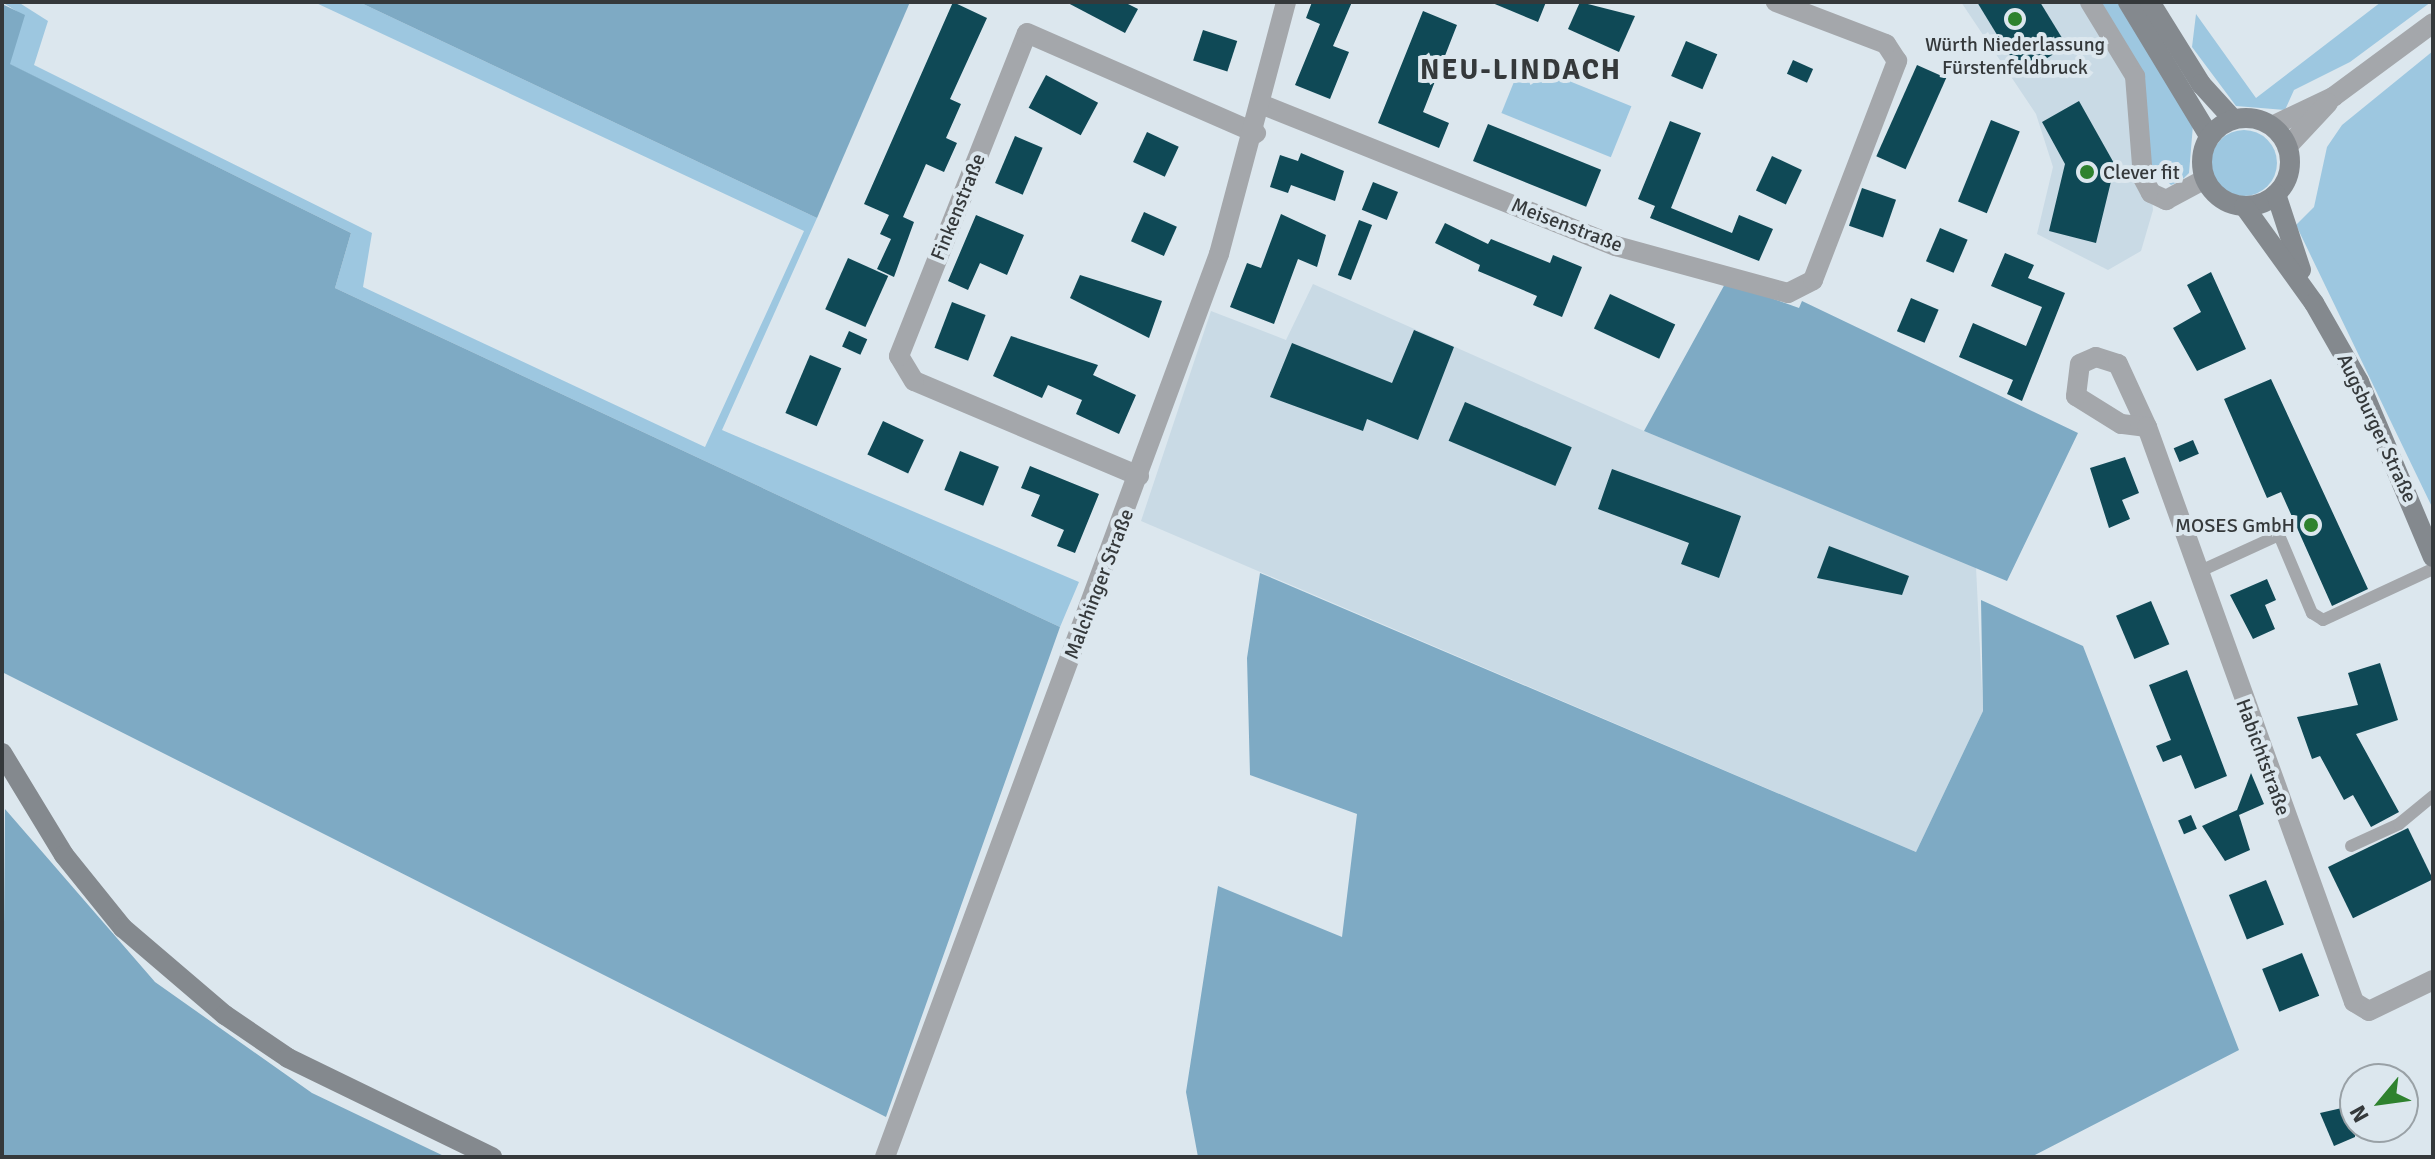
<!DOCTYPE html>
<html>
<head>
<meta charset="utf-8">
<style>
	body { margin:0 }
	#map { position:relative; width:2435px; height:1159px; overflow:hidden; background:#dce7ee; font-family:Signika,sans-serif }
	div>[style] { position:absolute }
	[style*='--x'] { left:calc(var(--x)*1px); top:calc(var(--y)*1px); width:calc(var(--w)*1px); rotate:calc(var(--a)*1deg) }
	.built>* { inset:0; background:#c9dae5 }
	.green>* { inset:0; background:#9dc7e0; transform-origin:0 0 }
	.round { border-radius:50% }
	.forest>* { inset:0; background:#7eaac4 }
	.building>* { inset:0; background:#0f4956; transform-origin:0 0 }
	.lane>* { height:12px; margin:-6px; padding:0 6px; transform-origin:6px; border-radius:6px; background:#a4a7ab }
	.street>* { height:20px; margin:-10px; padding:0 10px; transform-origin:10px; border-radius:10px; background:#a4a7ab }
	.secondary>* { height:20px; margin:-10px; padding:0 10px; transform-origin:10px; border-radius:10px; background:#84898e }
	.secondary>.ring { margin:-10px; padding:0; box-sizing:content-box; background:none; border:20px solid #84898e; border-radius:50% }
	.dots>* { width:22px; height:22px; translate:-50% -50%; box-sizing:border-box; border:4px solid #dce7ee; border-radius:50% }
	span { translate:-50% -50%; white-space:nowrap; text-align:center; line-height:1.15; -webkit-text-stroke:8px #dce7ee; paint-order:stroke }
	.poi-label { font-size:20px; color:#35393b }
	.left { translate:0 -50%; text-align:left }
	.right { translate:-100% -50%; text-align:right }
	.street-label { font-size:20px; color:#35393b }
	.district-label { font-size:28px; color:#35393b; font-weight:700; letter-spacing:2px }
	.frame { position:absolute; inset:0; border:4px solid #35393b; pointer-events:none }
	.north { position:absolute; left:2339px; top:1063px; width:80px; height:80px; box-sizing:border-box; background:#dce7ee; border:2px solid #99a1a6; border-radius:50%; rotate:241deg; font-size:22px; font-weight:700; line-height:32px; text-align:center; color:#35393b }
	.north::after { content:''; display:block; margin:auto; width:28px; height:36px; background:#2e822e; clip-path:polygon(50% 0,100% 100%,50% 72%,0 100%) }
</style>
</head>
<body>
<div id="map">
	<div class="built">
		<i style="clip-path:polygon(1961px 2px,2098px 2px,2141px 79px,2153px 210px,2141px 251px,2108px 270px,2037px 234px,2053px 167px,2036px 114px)"></i>
		<i style="clip-path:polygon(1313px 284px,1644px 431px,1976px 567px,1983px 711px,1916px 852px,1141px 521px,1211px 311px,1286px 340px)"></i>
	</div>
	<div class="green">
		<i style="clip-path:polygon(2px 2px,18px 2px,48px 21px,34px 65px,372px 233px,363px 287px,705px 447px,804px 231px,314px 2px,359px 2px,817px 218px,722px 430px,1079px 582px,1060px 627px,335px 288px,351px 233px,9px 64px,24px 16px)"></i>
		<i style="clip-path:polygon(2098px 2px,2121px 2px,2193px 125px,2189px 173px,2181px 181px,2171px 185px,2148px 163px,2147px 111px)"></i>
		<i style="clip-path:polygon(2381px 2px,2431px 2px,2350px 62px,2294px 90px,2285px 110px,2236px 106px,2192px 47px,2196px 14px,2256px 98px)"></i>
		<i style="clip-path:polygon(2433px 51px,2433px 509px,2296px 225px,2314px 207px,2327px 147px,2342px 125px)"></i>
		<i style="left:1522px;top:62px;width:118px;height:55px;rotate:22deg"></i>
		<i class="round" style="left:2211px;top:130px;width:66px;height:66px"></i>
	</div>
	<div class="forest">
		<i style="clip-path:polygon(359px 2px,910px 2px,817px 218px)"></i>
		<i style="clip-path:polygon(2px 4px,25px 15px,10px 64px,351px 233px,335px 288px,1060px 627px,886px 1117px,2px 672px)"></i>
		<i style="clip-path:polygon(1726px 282px,1799px 308px,1802px 301px,2078px 433px,2007px 581px,1644px 431px)"></i>
		<i style="clip-path:polygon(1260px 573px,1916px 852px,1983px 711px,1981px 600px,2083px 646px,2239px 1050px,2031px 1157px,1198px 1157px,1186px 1092px,1218px 886px,1342px 937px,1357px 814px,1250px 775px,1247px 658px)"></i>
		<i style="clip-path:polygon(5px 809px,155px 982px,312px 1093px,446px 1157px,2px 1157px)"></i>
	</div>
	<div class="building">
		<i style="clip-path:polygon(953px 2px,987px 18px,950px 99px,961px 104px,946px 138px,957px 143px,944px 172px,926px 164px,903px 217px,914px 222px,894px 277px,877px 269px,891px 239px,880px 234px,889px 215px,864px 204px)"></i>
		<i style="clip-path:polygon(1066px 2px,1124px 2px,1138px 9px,1125px 33px)"></i>
		<i style="clip-path:polygon(1312px 2px,1352px 2px,1333px 46px,1349px 52px,1330px 99px,1295px 85px,1320px 24px,1306px 18px)"></i>
		<i style="clip-path:polygon(1490px 2px,1546px 2px,1538px 22px)"></i>
		<i style="clip-path:polygon(1580px 2px,1635px 16px,1619px 52px,1568px 29px)"></i>
		<i style="clip-path:polygon(1977px 2px,2040px 2px,2067px 46px,2021px 74px)"></i>
		<i style="clip-path:polygon(1423px 11px,1457px 25px,1423px 112px,1449px 123px,1439px 148px,1378px 123px)"></i>
		<i style="left:1203px;top:30px;width:36px;height:32px;rotate:18deg"></i>
		<i style="left:1686px;top:41px;width:34px;height:38px;rotate:23deg"></i>
		<i style="left:1793px;top:60px;width:22px;height:15px;rotate:24deg"></i>
		<i style="left:1917px;top:65px;width:32px;height:100px;rotate:24deg"></i>
		<i style="left:1046px;top:75px;width:59px;height:37px;rotate:28deg"></i>
		<i style="clip-path:polygon(2079px 101px,2115px 165px,2096px 243px,2049px 231px,2065px 164px,2042px 122px)"></i>
		<i style="left:1991px;top:120px;width:31px;height:88px;rotate:22deg"></i>
		<i style="clip-path:polygon(1670px 121px,1701px 133px,1671px 208px,1732px 233px,1739px 215px,1773px 229px,1759px 261px,1650px 218px,1655px 206px,1638px 199px)"></i>
		<i style="left:1488px;top:124px;width:122px;height:40px;rotate:22deg"></i>
		<i style="left:1147px;top:132px;width:35px;height:33px;rotate:25deg"></i>
		<i style="left:1015px;top:136px;width:30px;height:51px;rotate:23deg"></i>
		<i style="clip-path:polygon(1301px 153px,1344px 171px,1335px 201px,1291px 185px,1288px 193px,1270px 187px,1280px 155px,1298px 161px)"></i>
		<i style="left:1772px;top:156px;width:33px;height:38px;rotate:25deg"></i>
		<i style="left:1373px;top:182px;width:27px;height:30px;rotate:22deg"></i>
		<i style="left:1862px;top:188px;width:36px;height:40px;rotate:19deg"></i>
		<i style="left:1144px;top:212px;width:36px;height:32px;rotate:24deg"></i>
		<i style="clip-path:polygon(1281px 214px,1326px 235px,1317px 267px,1298px 259px,1274px 324px,1230px 307px,1247px 263px,1261px 268px)"></i>
		<i style="clip-path:polygon(976px 215px,1024px 235px,1007px 275px,980px 263px,968px 290px,948px 281px)"></i>
		<i style="left:1359px;top:220px;width:14px;height:59px;rotate:21deg"></i>
		<i style="clip-path:polygon(1445px 223px,1488px 244px,1491px 239px,1550px 263px,1553px 255px,1582px 267px,1562px 317px,1533px 305px,1537px 296px,1478px 271px,1480px 265px,1435px 243px)"></i>
		<i style="left:1940px;top:228px;width:30px;height:36px;rotate:23deg"></i>
		<i style="clip-path:polygon(2005px 253px,2034px 265px,2028px 278px,2065px 293px,2022px 401px,2007px 394px,2013px 380px,1959px 357px,1973px 323px,2026px 346px,2042px 307px,1991px 286px)"></i>
		<i style="left:848px;top:258px;width:44px;height:56px;rotate:24deg"></i>
		<i style="clip-path:polygon(2211px 272px,2246px 349px,2197px 371px,2173px 328px,2201px 312px,2187px 285px)"></i>
		<i style="clip-path:polygon(1080px 275px,1162px 301px,1149px 338px,1070px 298px)"></i>
		<i style="left:1610px;top:294px;width:72px;height:38px;rotate:25deg"></i>
		<i style="left:1911px;top:298px;width:30px;height:36px;rotate:23deg"></i>
		<i style="left:952px;top:302px;width:36px;height:49px;rotate:21deg"></i>
		<i style="clip-path:polygon(1414px 330px,1454px 347px,1418px 440px,1367px 419px,1363px 431px,1270px 397px,1292px 343px,1392px 383px)"></i>
		<i style="left:849px;top:331px;width:20px;height:17px;rotate:24deg"></i>
		<i style="clip-path:polygon(1011px 336px,1098px 365px,1093px 375px,1136px 395px,1119px 434px,1076px 414px,1082px 400px,1048px 385px,1042px 398px,993px 376px)"></i>
		<i style="left:810px;top:355px;width:34px;height:63px;rotate:23deg"></i>
		<i style="clip-path:polygon(2271px 379px,2368px 589px,2332px 606px,2281px 492px,2267px 498px,2224px 399px)"></i>
		<i style="left:1465px;top:402px;width:116px;height:42px;rotate:23deg"></i>
		<i style="left:883px;top:421px;width:45px;height:37px;rotate:25deg"></i>
		<i style="left:2193px;top:440px;width:15px;height:21px;rotate:67deg"></i>
		<i style="left:960px;top:451px;width:42px;height:42px;rotate:22deg"></i>
		<i style="clip-path:polygon(2125px 457px,2139px 493px,2122px 500px,2130px 519px,2109px 528px,2090px 468px)"></i>
		<i style="clip-path:polygon(1030px 466px,1099px 494px,1075px 553px,1057px 546px,1064px 530px,1031px 516px,1040px 495px,1021px 488px)"></i>
		<i style="clip-path:polygon(1612px 469px,1741px 516px,1719px 578px,1681px 564px,1689px 543px,1598px 509px)"></i>
		<i style="clip-path:polygon(1829px 546px,1909px 576px,1902px 595px,1817px 578px)"></i>
		<i style="clip-path:polygon(2267px 579px,2276px 600px,2265px 605px,2275px 629px,2253px 639px,2230px 595px)"></i>
		<i style="left:2151px;top:601px;width:47px;height:38px;rotate:67deg"></i>
		<i style="clip-path:polygon(2380px 663px,2398px 720px,2356px 734px,2399px 812px,2371px 827px,2353px 795px,2344px 800px,2320px 756px,2312px 759px,2297px 717px,2358px 705px,2348px 673px)"></i>
		<i style="clip-path:polygon(2187px 670px,2227px 776px,2195px 789px,2181px 755px,2163px 762px,2156px 746px,2171px 740px,2149px 685px)"></i>
		<i style="clip-path:polygon(2251px 773px,2264px 804px,2239px 815px,2250px 850px,2225px 861px,2202px 826px,2237px 810px)"></i>
		<i style="left:2191px;top:815px;width:15px;height:14px;rotate:67deg"></i>
		<i style="left:2408px;top:828px;width:57px;height:89px;rotate:64deg"></i>
		<i style="left:2266px;top:880px;width:48px;height:40px;rotate:68deg"></i>
		<i style="left:2302px;top:953px;width:46px;height:43px;rotate:68deg"></i>
		<i style="clip-path:polygon(2355px 1105px,2355px 1137px,2334px 1146px,2320px 1113px)"></i>
	</div>
	<div class="lane">
		<i style="--x:2196;--y:573;--w:91;--a:-24.6"></i>
		<i style="--x:2279;--y:535;--w:85;--a:67.1"></i>
		<i style="--x:2312;--y:613;--w:13;--a:32"></i>
		<i style="--x:2323;--y:620;--w:121;--a:-24.9"></i>
		<i style="--x:2351;--y:846;--w:53;--a:-24.6"></i>
		<i style="--x:2399;--y:824;--w:44;--a:-39.5"></i>
	</div>
	<div class="street">
		<i style="--x:2090;--y:2;--w:87;--a:58.7"></i>
		<i style="--x:2135;--y:76;--w:102;--a:85.5"></i>
		<i style="--x:2143;--y:178;--w:17;--a:62"></i>
		<i style="--x:2151;--y:193;--w:17;--a:25"></i>
		<i style="--x:2166;--y:200;--w:44;--a:-28.3"></i>
		<i style="--x:1263;--y:105;--w:380;--a:21.8"></i>
		<i style="--x:1616;--y:246;--w:178;--a:15.3"></i>
		<i style="--x:1788;--y:293;--w:28;--a:-27"></i>
		<i style="--x:1813;--y:280;--w:235;--a:-69"></i>
		<i style="--x:1897;--y:61;--w:20;--a:-123"></i>
		<i style="--x:1886;--y:44;--w:118;--a:-159.1"></i>
		<i style="--x:2272;--y:126;--w:68;--a:-25.4"></i>
		<i style="--x:2333;--y:97;--w:124;--a:-36.5"></i>
		<i style="--x:2287;--y:147;--w:60;--a:-47"></i>
		<i style="--x:2096;--y:357;--w:23;--a:18"></i>
		<i style="--x:2118;--y:364;--w:69;--a:65.3"></i>
		<i style="--x:2147;--y:427;--w:26;--a:-173"></i>
		<i style="--x:2121;--y:424;--w:53;--a:-148.1"></i>
		<i style="--x:2076;--y:396;--w:32;--a:-83"></i>
		<i style="--x:2080;--y:364;--w:17;--a:-24"></i>
		<i style="--x:2147;--y:427;--w:611;--a:70.2"></i>
		<i style="--x:2354;--y:1002;--w:17;--a:31"></i>
		<i style="--x:2369;--y:1011;--w:71;--a:-25.8"></i>
		<i style="--x:1139;--y:476;--w:244;--a:-157.1"></i>
		<i style="--x:914;--y:381;--w:29;--a:-121"></i>
		<i style="--x:899;--y:356;--w:347;--a:-68.4"></i>
		<i style="--x:1027;--y:33;--w:250;--a:23.6"></i>
		<i style="--x:885;--y:1157;--w:963;--a:-69.7"></i>
		<i style="--x:1219;--y:254;--w:261;--a:-75.1"></i>
	</div>
	<div class="secondary">
		<i style="--x:2128;--y:2;--w:157;--a:58.8"></i>
		<i style="--x:2150;--y:2;--w:97;--a:58.1"></i>
		<i style="--x:2201;--y:84;--w:47;--a:47.6"></i>
		<i class="ring" style="left:2202px;top:118px;width:68px;height:68px"></i>
		<i style="--x:2276;--y:194;--w:80;--a:71.8"></i>
		<i style="--x:2244;--y:206;--w:120;--a:54.2"></i>
		<i style="--x:2314;--y:303;--w:91;--a:60.3"></i>
		<i style="--x:2359;--y:382;--w:190;--a:67.1"></i>
		<i style="--x:2;--y:753;--w:119;--a:58.7"></i>
		<i style="--x:64;--y:855;--w:94;--a:51.1"></i>
		<i style="--x:123;--y:928;--w:134;--a:40.5"></i>
		<i style="--x:225;--y:1015;--w:76;--a:34.3"></i>
		<i style="--x:288;--y:1058;--w:227;--a:25.9"></i>
	</div>
	<div class="dots">
		<i style="left:2015px;top:19px;background:#2e822e"></i>
		<i style="left:2087px;top:172px;background:#2e822e"></i>
		<i style="left:2311px;top:525px;background:#2e822e"></i>
	</div>
	<div class="poi-label">
		<span style="left:2015px;top:56px">Würth Niederlassung<br>Fürstenfeldbruck</span>
		<span class="left" style="left:2103px;top:172px">Clever fit</span>
		<span class="right" style="left:2295px;top:525px">MOSES GmbH</span>
	</div>
	<div class="street-label">
		<span style="left:958px;top:207px;rotate:-68deg">Finkenstraße</span>
		<span style="left:1567px;top:225px;rotate:21deg">Meisenstraße</span>
		<span style="left:2377px;top:428px;rotate:65deg">Augsburger Straße</span>
		<span style="left:1099px;top:584px;rotate:-69deg">Malchinger Straße</span>
		<span style="left:2263px;top:757px;rotate:70deg">Habichtstraße</span>
	</div>
	<div class="district-label">
		<span style="left:1521px;top:70px">NEU-LINDACH</span>
	</div>
	<div class="frame"></div>
	<div class="north">N</div>
</div>
</body>
</html>
